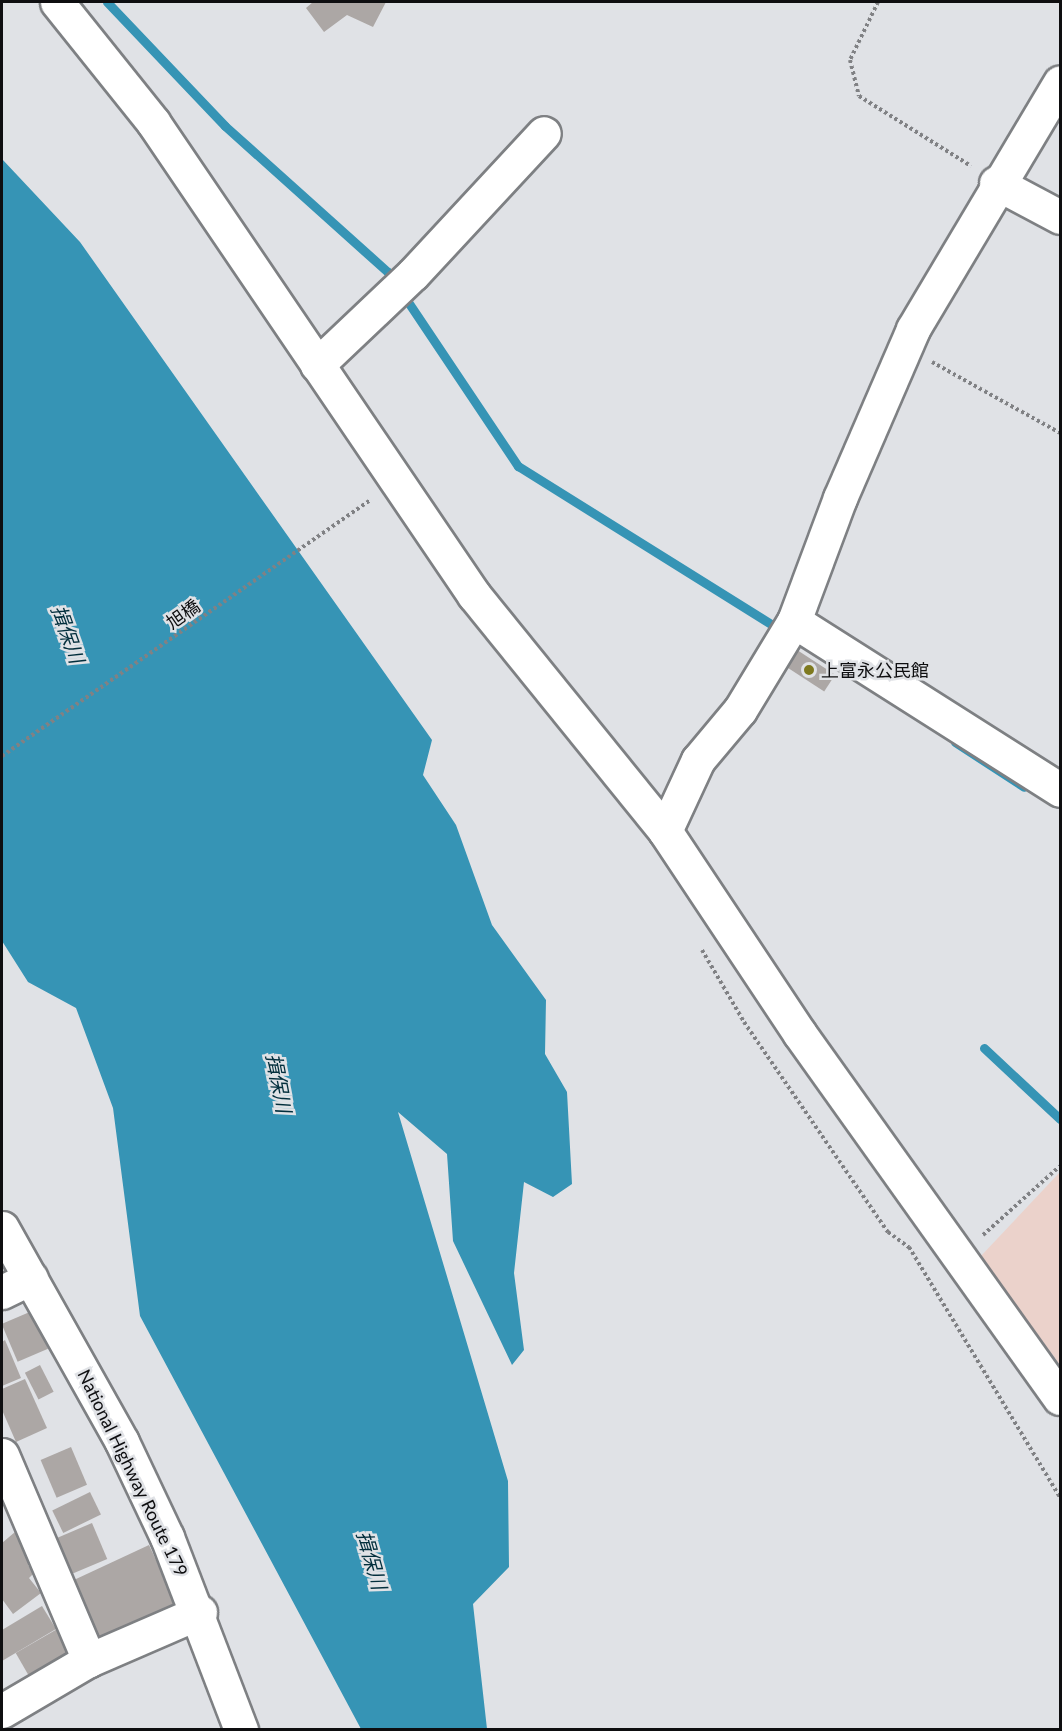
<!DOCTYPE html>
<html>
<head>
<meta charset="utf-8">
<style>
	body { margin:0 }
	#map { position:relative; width:1062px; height:1731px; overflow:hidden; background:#e0e2e6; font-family:Lato,"Noto Sans JP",sans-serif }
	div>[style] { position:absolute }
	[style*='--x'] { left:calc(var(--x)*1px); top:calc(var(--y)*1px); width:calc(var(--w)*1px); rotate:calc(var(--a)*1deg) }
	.industrial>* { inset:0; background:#ebd2cb }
	.water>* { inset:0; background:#3694b5 }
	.stream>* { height:9px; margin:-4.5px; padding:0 4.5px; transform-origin:4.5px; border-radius:4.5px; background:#3694b5 }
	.building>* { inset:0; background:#aca7a5; transform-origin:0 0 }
	.path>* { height:4px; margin-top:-2px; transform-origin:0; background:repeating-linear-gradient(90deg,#808184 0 3px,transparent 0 6px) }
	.roads { filter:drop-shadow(2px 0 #7e8083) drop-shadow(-2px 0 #7e8083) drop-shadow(0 2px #7e8083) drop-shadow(0 -2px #7e8083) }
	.street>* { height:33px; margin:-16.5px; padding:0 16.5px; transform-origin:16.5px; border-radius:16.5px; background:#fff }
	.highway>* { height:33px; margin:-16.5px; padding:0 16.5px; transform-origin:16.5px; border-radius:16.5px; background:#fff }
	.dots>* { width:16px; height:16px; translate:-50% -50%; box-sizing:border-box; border:3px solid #e0e2e6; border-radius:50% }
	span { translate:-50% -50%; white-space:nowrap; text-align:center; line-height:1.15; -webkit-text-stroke:5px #e0e2e6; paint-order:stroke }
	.street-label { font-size:18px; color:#0e0e10 }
	.poi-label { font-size:18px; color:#0e0e10 }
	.left { translate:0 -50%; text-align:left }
	.water-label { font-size:20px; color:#032f3d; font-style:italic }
	.frame { position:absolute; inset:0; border:3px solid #0e0e10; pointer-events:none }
</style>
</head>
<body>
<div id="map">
	<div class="industrial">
		<i style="clip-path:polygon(1060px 1172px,1060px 1365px,980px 1257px)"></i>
	</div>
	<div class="water">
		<i style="clip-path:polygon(2px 159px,80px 242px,432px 740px,423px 775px,456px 825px,492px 925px,546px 1000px,545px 1054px,567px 1092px,572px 1184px,553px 1197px,524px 1182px,514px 1273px,524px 1350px,512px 1365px,453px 1241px,447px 1154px,398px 1112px,508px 1481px,509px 1567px,473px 1604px,487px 1729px,361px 1729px,140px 1316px,113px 1108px,76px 1008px,28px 982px,2px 941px)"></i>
	</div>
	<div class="stream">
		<i style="--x:107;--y:2;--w:171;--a:46.4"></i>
		<i style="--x:225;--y:126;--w:219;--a:41.9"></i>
		<i style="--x:388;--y:272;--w:234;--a:56.2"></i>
		<i style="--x:518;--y:466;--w:311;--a:32"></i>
		<i style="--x:955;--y:742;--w:82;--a:33.1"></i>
		<i style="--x:984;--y:1048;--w:104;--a:43.1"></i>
	</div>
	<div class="building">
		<i style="clip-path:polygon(313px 2px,386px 2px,373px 27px,347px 15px,324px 32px,306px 8px)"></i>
		<i style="left:794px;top:648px;width:49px;height:20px;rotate:33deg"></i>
		<i style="left:32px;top:1311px;width:41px;height:33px;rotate:67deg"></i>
		<i style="clip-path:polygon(5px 1340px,21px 1378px,2px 1386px,2px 1342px)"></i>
		<i style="left:40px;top:1365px;width:30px;height:17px;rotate:63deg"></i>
		<i style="clip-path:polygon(25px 1379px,47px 1428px,16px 1442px,2px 1410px,2px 1389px)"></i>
		<i style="left:71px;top:1447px;width:41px;height:33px;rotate:67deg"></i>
		<i style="left:90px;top:1492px;width:25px;height:42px;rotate:64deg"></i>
		<i style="left:92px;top:1523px;width:39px;height:40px;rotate:67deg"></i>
		<i style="clip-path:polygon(15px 1532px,36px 1559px,28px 1565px,34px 1573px,29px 1578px,41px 1593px,13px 1614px,2px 1599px,2px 1543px)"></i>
		<i style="left:149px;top:1545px;width:76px;height:87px;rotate:65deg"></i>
		<i style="clip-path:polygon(42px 1606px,56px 1629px,2px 1661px,2px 1630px)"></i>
		<i style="left:59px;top:1628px;width:34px;height:50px;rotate:60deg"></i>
	</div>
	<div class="path">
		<i style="--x:878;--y:2;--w:64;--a:115.8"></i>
		<i style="--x:850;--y:60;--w:37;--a:76"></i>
		<i style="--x:859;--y:96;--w:132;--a:32"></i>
		<i style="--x:932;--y:362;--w:146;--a:29"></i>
		<i style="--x:2;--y:756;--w:448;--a:-34.8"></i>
		<i style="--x:702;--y:950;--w:83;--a:59.7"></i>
		<i style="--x:744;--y:1022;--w:255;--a:55.6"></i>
		<i style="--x:888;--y:1232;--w:26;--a:36"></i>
		<i style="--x:909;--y:1247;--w:292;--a:58.9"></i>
		<i style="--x:983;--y:1235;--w:103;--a:-41.9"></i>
	</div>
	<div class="roads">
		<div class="street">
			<i style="--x:57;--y:2;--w:154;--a:51.3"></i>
			<i style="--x:153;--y:122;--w:572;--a:55.84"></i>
			<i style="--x:474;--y:595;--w:304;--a:51"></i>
			<i style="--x:665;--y:831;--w:244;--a:56.4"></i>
			<i style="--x:800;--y:1034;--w:447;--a:54.5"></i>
			<i style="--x:996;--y:183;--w:72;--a:28"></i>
			<i style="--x:317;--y:365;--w:132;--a:-43.5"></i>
			<i style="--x:413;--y:274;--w:192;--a:-47.1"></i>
			<i style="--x:794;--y:621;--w:315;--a:32.4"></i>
			<i style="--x:665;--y:831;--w:78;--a:-65.1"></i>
			<i style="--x:698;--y:760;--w:65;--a:-50"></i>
			<i style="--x:740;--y:710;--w:104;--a:-58.8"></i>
			<i style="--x:794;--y:621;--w:131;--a:-69.5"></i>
			<i style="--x:840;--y:498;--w:184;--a:-66.6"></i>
			<i style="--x:913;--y:329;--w:287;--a:-59.2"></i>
			<i style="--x:2;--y:1292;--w:32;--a:-26"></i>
			<i style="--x:2;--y:1455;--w:223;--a:67"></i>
			<i style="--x:2;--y:1711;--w:101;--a:-30.4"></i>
			<i style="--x:89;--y:1660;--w:121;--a:-23.4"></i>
		</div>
		<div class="highway">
			<i style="--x:2;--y:1228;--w:245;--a:60.7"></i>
			<i style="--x:122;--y:1442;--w:105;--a:64.7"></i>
			<i style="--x:167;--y:1537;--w:207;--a:69"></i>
		</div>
	</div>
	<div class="dots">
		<i style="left:809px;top:670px;background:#7e791f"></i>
	</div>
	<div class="street-label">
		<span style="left:183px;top:614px;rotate:-35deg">旭橋</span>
		<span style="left:133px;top:1473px;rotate:64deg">National Highway Route 179</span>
	</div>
	<div class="poi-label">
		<span class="left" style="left:821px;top:670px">上富永公民館</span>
	</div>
	<div class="water-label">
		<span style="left:68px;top:634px;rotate:70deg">揖保川</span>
		<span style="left:279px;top:1083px;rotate:79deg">揖保川</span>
		<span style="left:372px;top:1560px;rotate:74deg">揖保川</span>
	</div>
	<div class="frame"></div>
</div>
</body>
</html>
